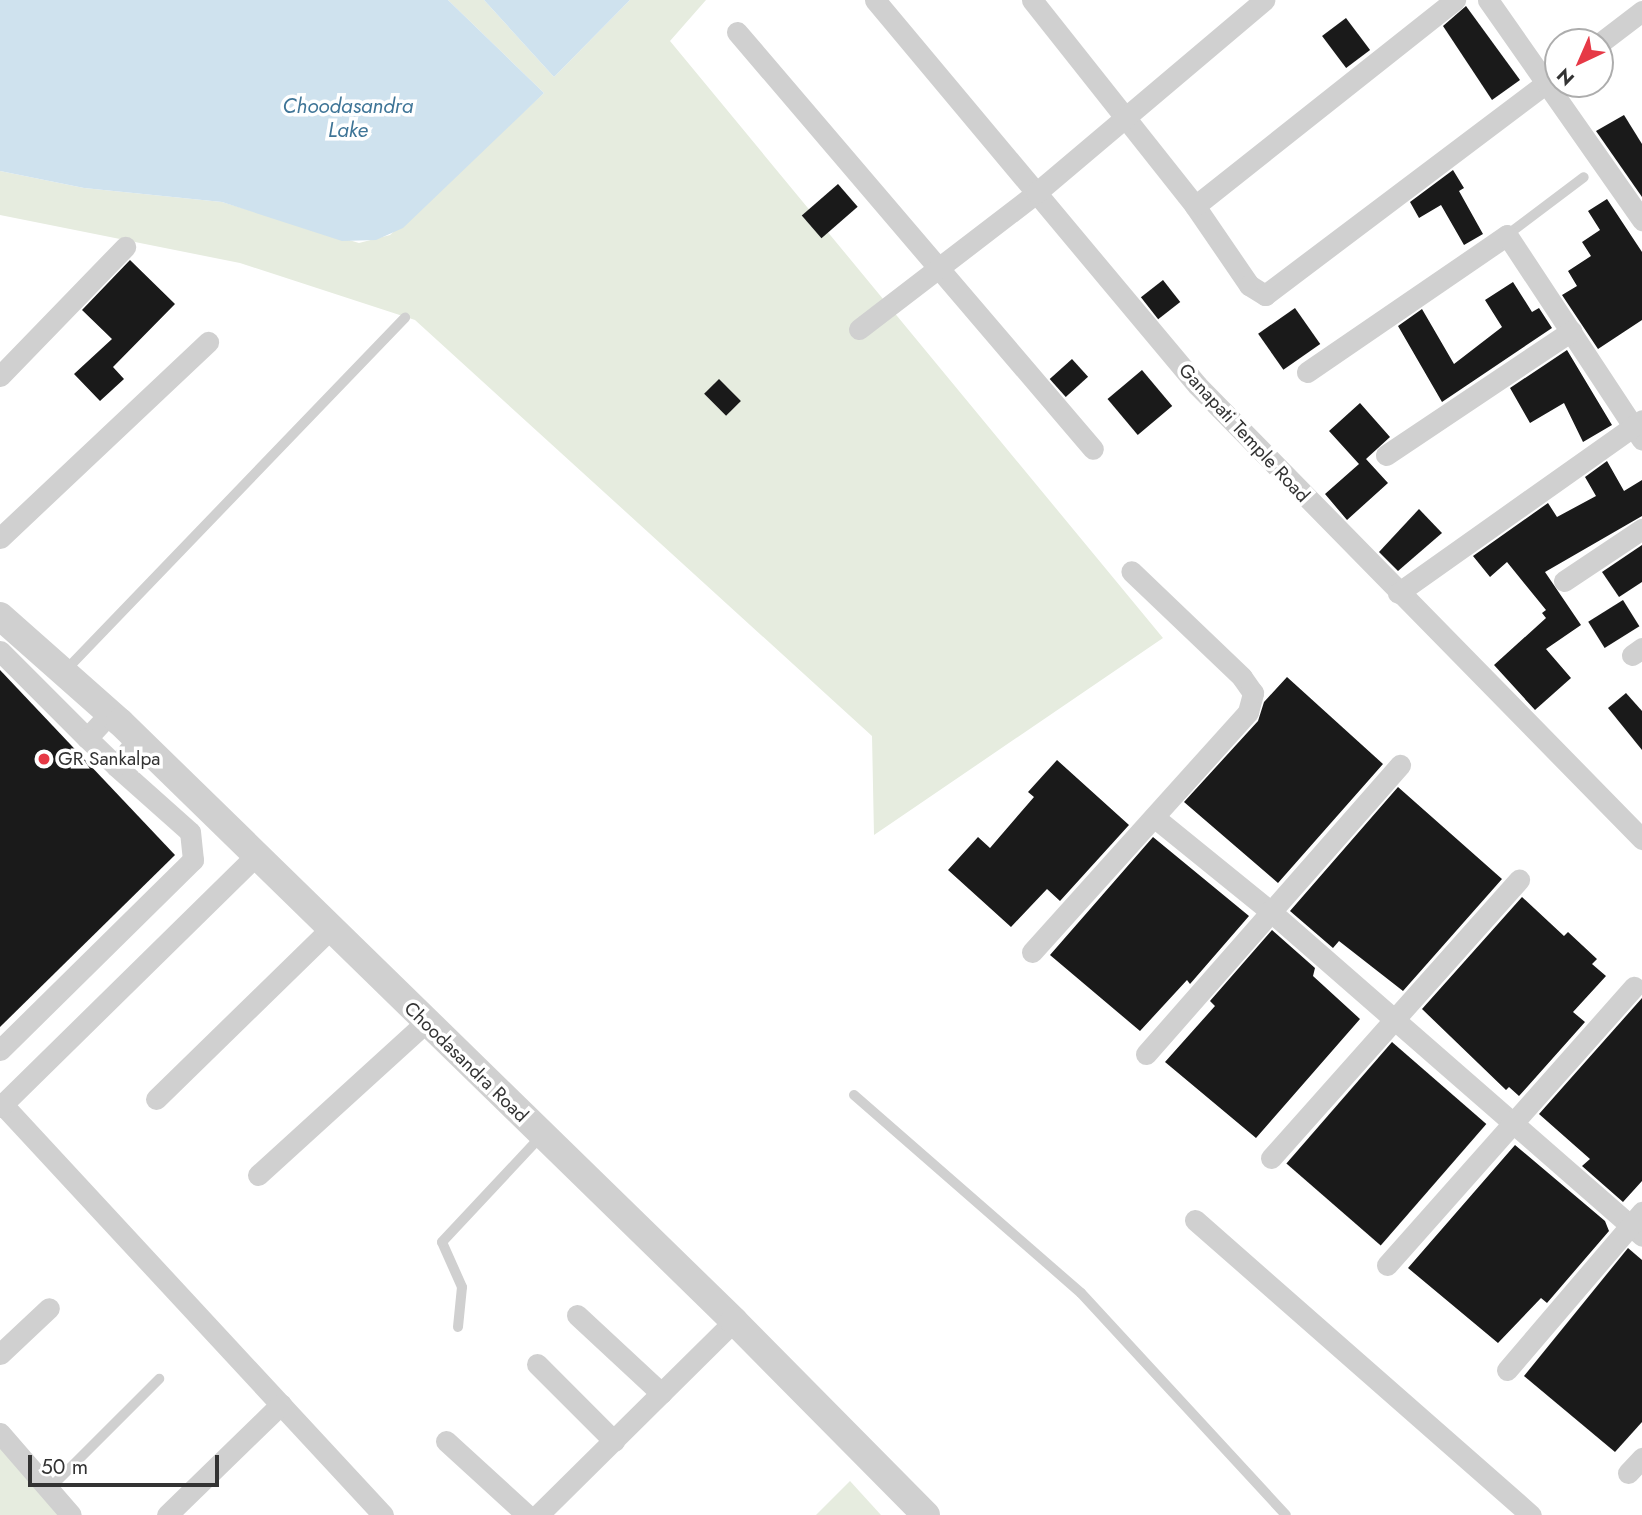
<!DOCTYPE html>
<html>
<head>
<meta charset="utf-8">
<style>
	body { margin:0 }
	#map { position:relative; width:1642px; height:1515px; overflow:hidden; background:#fff; font-family:Jost,sans-serif }
	div>[style] { position:absolute }
	[style*='--x'] { left:calc(var(--x)*1px); top:calc(var(--y)*1px); width:calc(var(--w)*1px); rotate:calc(var(--a)*1deg) }
	.green>* { inset:0; background:#e6ecdf }
	.water>* { inset:0; background:#cfe2ee }
	.building>* { inset:0; background:#1a1a1a; transform-origin:0 0 }
	.service>* { height:10px; margin:-5px; padding:0 5px; transform-origin:5px; border-radius:5px; background:#d0d0d0 }
	.minor>* { height:21px; margin:-10.5px; padding:0 10.5px; transform-origin:10.5px; border-radius:10.5px; background:#d0d0d0 }
	.tertiary>* { height:28px; margin:-14px; padding:0 14px; transform-origin:14px; border-radius:14px; background:#d0d0d0 }
	.dots>* { width:19px; height:19px; translate:-50% -50%; box-sizing:border-box; border:4px solid #fff; border-radius:50% }
	span { translate:-50% -50%; white-space:nowrap; text-align:center; line-height:1.15; -webkit-text-stroke:7px #fff; paint-order:stroke }
	.street-label { font-size:19px; color:#333 }
	.poi-label { font-size:19px; color:#333 }
	.left { translate:0 -50%; text-align:left }
	.water-label { font-size:21px; color:#3f7597; font-style:italic }
	.north { position:absolute; left:1544px; top:28px; width:70px; height:70px; box-sizing:border-box; background:#fff; border:2px solid #adadad; border-radius:50%; rotate:224deg; font-size:19px; font-weight:700; line-height:28px; text-align:center; color:#333 }
	.north::after { content:''; display:block; margin:auto; width:24px; height:32px; background:#e63946; clip-path:polygon(50% 0,100% 100%,50% 72%,0 100%) }
	.scale { position:absolute; left:28px; top:1455px; width:191px; height:32px; box-sizing:border-box; border:4px solid #333; border-top:0; padding-left:9px; font-size:21px; line-height:24px; white-space:nowrap; color:#333; -webkit-text-stroke:5px #fff; paint-order:stroke }
</style>
</head>
<body>
<div id="map">
	<div class="green">
		<i style="clip-path:polygon(448px 0,484px 0,554px 77px,630px 0,706px 0,670px 41px,1163px 638px,874px 835px,872px 736px,415px 320px,240px 263px,0 215px,0 171px,84px 188px,222px 202px,359px 243px,390px 235px,544px 93px)"></i>
		<i style="clip-path:polygon(0 1447px,63px 1515px,0 1515px)"></i>
		<i style="clip-path:polygon(850px 1481px,881px 1515px,816px 1515px)"></i>
	</div>
	<div class="water">
		<i style="clip-path:polygon(0 0,448px 0,544px 93px,403px 228px,376px 240px,342px 241px,222px 202px,84px 188px,0 171px)"></i>
		<i style="clip-path:polygon(484px 0,630px 0,554px 77px)"></i>
	</div>
	<div class="building">
		<i style="clip-path:polygon(1466px 6px,1520px 80px,1492px 100px,1443px 26px)"></i>
		<i style="left:1346px;top:18px;width:40px;height:30px;rotate:53deg"></i>
		<i style="clip-path:polygon(1624px 115px,1642px 144px,1642px 197px,1596px 131px)"></i>
		<i style="clip-path:polygon(1453px 170px,1464px 188px,1459px 191px,1483px 234px,1464px 245px,1441px 205px,1419px 218px,1410px 202px)"></i>
		<i style="left:838px;top:184px;width:30px;height:48px;rotate:49deg"></i>
		<i style="clip-path:polygon(1607px 199px,1642px 252px,1642px 320px,1598px 349px,1562px 295px,1577px 286px,1568px 271px,1591px 256px,1582px 242px,1600px 230px,1588px 211px)"></i>
		<i style="clip-path:polygon(130px 260px,175px 304px,113px 367px,124px 379px,100px 401px,74px 374px,112px 339px,82px 310px)"></i>
		<i style="left:1163px;top:280px;width:28px;height:28px;rotate:52deg"></i>
		<i style="clip-path:polygon(1513px 282px,1532px 312px,1539px 308px,1552px 328px,1442px 402px,1398px 326px,1422px 309px,1454px 364px,1502px 327px,1485px 300px)"></i>
		<i style="left:1295px;top:308px;width:44px;height:45px;rotate:55deg"></i>
		<i style="clip-path:polygon(1567px 350px,1612px 425px,1583px 442px,1564px 403px,1530px 423px,1510px 388px)"></i>
		<i style="left:1072px;top:359px;width:24px;height:30px;rotate:48deg"></i>
		<i style="left:1142px;top:370px;width:47px;height:45px;rotate:50deg"></i>
		<i style="left:719px;top:379px;width:31px;height:21px;rotate:45deg"></i>
		<i style="clip-path:polygon(1360px 403px,1390px 437px,1366px 459px,1388px 483px,1347px 520px,1325px 494px,1359px 464px,1329px 431px)"></i>
		<i style="clip-path:polygon(1607px 461px,1624px 491px,1642px 480px,1642px 516px,1545px 572px,1581px 625px,1546px 649px,1571px 678px,1535px 710px,1494px 665px,1546px 618px,1542px 613px,1546px 610px,1507px 562px,1490px 577px,1473px 556px,1548px 503px,1557px 517px,1596px 496px,1585px 477px)"></i>
		<i style="clip-path:polygon(1419px 509px,1442px 533px,1398px 571px,1379px 552px)"></i>
		<i style="clip-path:polygon(1642px 545px,1642px 582px,1619px 597px,1602px 572px)"></i>
		<i style="left:1623px;top:600px;width:31px;height:41px;rotate:58deg"></i>
		<i style="clip-path:polygon(0 670px,175px 855px,0 1027px)"></i>
		<i style="clip-path:polygon(1287px 677px,1383px 764px,1278px 883px,1184px 802px,1258px 721px,1264px 702px)"></i>
		<i style="clip-path:polygon(1626px 693px,1642px 711px,1642px 750px,1608px 708px)"></i>
		<i style="clip-path:polygon(1057px 760px,1129px 825px,1060px 901px,1047px 889px,1011px 927px,948px 870px,978px 837px,990px 848px,1034px 797px,1028px 792px)"></i>
		<i style="clip-path:polygon(1398px 787px,1502px 879px,1403px 991px,1339px 941px,1333px 948px,1290px 911px)"></i>
		<i style="clip-path:polygon(1153px 837px,1249px 916px,1190px 984px,1187px 980px,1140px 1031px,1050px 955px)"></i>
		<i style="clip-path:polygon(1522px 897px,1564px 936px,1568px 932px,1597px 959px,1592px 964px,1606px 976px,1573px 1012px,1585px 1022px,1519px 1096px,1509px 1087px,1506px 1090px,1422px 1009px)"></i>
		<i style="clip-path:polygon(1272px 930px,1315px 968px,1313px 976px,1360px 1019px,1256px 1138px,1165px 1062px,1215px 1006px,1210px 1001px)"></i>
		<i style="clip-path:polygon(1642px 998px,1642px 1181px,1623px 1202px,1582px 1166px,1590px 1159px,1539px 1114px)"></i>
		<i style="left:1392px;top:1042px;width:125px;height:161px;rotate:41deg"></i>
		<i style="clip-path:polygon(1515px 1145px,1605px 1221px,1609px 1231px,1547px 1303px,1541px 1298px,1498px 1343px,1408px 1268px)"></i>
		<i style="clip-path:polygon(1628px 1248px,1642px 1260px,1642px 1422px,1615px 1452px,1524px 1376px)"></i>
	</div>
	<div class="service">
		<i style="--x:1507;--y:235;--w:96;--a:-37"></i>
		<i style="--x:64;--y:672;--w:492;--a:-46.1"></i>
		<i style="--x:854;--y:1095;--w:301;--a:41.1"></i>
		<i style="--x:1081;--y:1293;--w:302;--a:47.3"></i>
		<i style="--x:458;--y:1327;--w:40;--a:-84.3"></i>
		<i style="--x:462;--y:1287;--w:49;--a:-114"></i>
		<i style="--x:442;--y:1242;--w:146;--a:-46.9"></i>
		<i style="--x:49;--y:1489;--w:156;--a:-45"></i>
	</div>
	<div class="minor">
		<i style="--x:875;--y:0;--w:502;--a:50.09"></i>
		<i style="--x:1197;--y:385;--w:636;--a:45.57"></i>
		<i style="--x:1032;--y:0;--w:263;--a:51.6"></i>
		<i style="--x:1195;--y:206;--w:96;--a:55.6"></i>
		<i style="--x:1249;--y:285;--w:19;--a:32"></i>
		<i style="--x:1265;--y:295;--w:367;--a:-37"></i>
		<i style="--x:1488;--y:0;--w:269;--a:55"></i>
		<i style="--x:737;--y:32;--w:548;--a:49.51"></i>
		<i style="--x:1600;--y:43;--w:53;--a:-37.3"></i>
		<i style="--x:1195;--y:206;--w:332;--a:-38.4"></i>
		<i style="--x:859;--y:329;--w:223;--a:-37.5"></i>
		<i style="--x:1036;--y:193;--w:299;--a:-40.2"></i>
		<i style="--x:1307;--y:372;--w:242;--a:-34.4"></i>
		<i style="--x:1507;--y:235;--w:245;--a:56.6"></i>
		<i style="--x:0;--y:376;--w:180;--a:-45.9"></i>
		<i style="--x:1386;--y:455;--w:223;--a:-33.8"></i>
		<i style="--x:0;--y:538;--w:286;--a:-43.3"></i>
		<i style="--x:1564;--y:581;--w:94;--a:-33.7"></i>
		<i style="--x:1398;--y:593;--w:299;--a:-35.3"></i>
		<i style="--x:0;--y:651;--w:123;--a:45"></i>
		<i style="--x:87;--y:738;--w:34;--a:-47"></i>
		<i style="--x:1632;--y:655;--w:12;--a:-35"></i>
		<i style="--x:87;--y:738;--w:40;--a:44"></i>
		<i style="--x:1154;--y:817;--w:149;--a:39"></i>
		<i style="--x:1270;--y:911;--w:494;--a:41.1"></i>
		<i style="--x:1032;--y:952;--w:323;--a:-48"></i>
		<i style="--x:1248;--y:712;--w:20;--a:-75"></i>
		<i style="--x:1253;--y:693;--w:19;--a:-125"></i>
		<i style="--x:1242;--y:677;--w:153;--a:-136.3"></i>
		<i style="--x:0;--y:1050;--w:271;--a:-44.6"></i>
		<i style="--x:193;--y:860;--w:28;--a:-96"></i>
		<i style="--x:190;--y:832;--w:99;--a:-138.3"></i>
		<i style="--x:116;--y:766;--w:33;--a:-51"></i>
		<i style="--x:1146;--y:1054;--w:385;--a:-48.7"></i>
		<i style="--x:156;--y:1099;--w:242;--a:-44.3"></i>
		<i style="--x:3;--y:1105;--w:559;--a:47.17"></i>
		<i style="--x:0;--y:1107;--w:356;--a:-44.5"></i>
		<i style="--x:1271;--y:1158;--w:373;--a:-48.3"></i>
		<i style="--x:258;--y:1175;--w:226;--a:-42.3"></i>
		<i style="--x:1195;--y:1220;--w:447;--a:41.3"></i>
		<i style="--x:1387;--y:1265;--w:372;--a:-48.4"></i>
		<i style="--x:577;--y:1315;--w:115;--a:42.9"></i>
		<i style="--x:0;--y:1354;--w:67;--a:-43.2"></i>
		<i style="--x:537;--y:1364;--w:109;--a:45"></i>
		<i style="--x:1507;--y:1370;--w:208;--a:-49.5"></i>
		<i style="--x:0;--y:1433;--w:108;--a:49.1"></i>
		<i style="--x:446;--y:1441;--w:110;--a:42.4"></i>
		<i style="--x:1628;--y:1473;--w:21;--a:-47"></i>
		<i style="--x:167;--y:1515;--w:159;--a:-44.2"></i>
		<i style="--x:538;--y:1515;--w:276;--a:-44.7"></i>
	</div>
	<div class="tertiary">
		<i style="--x:0;--y:616;--w:160;--a:41.5"></i>
		<i style="--x:120;--y:722;--w:858;--a:44.29"></i>
		<i style="--x:734;--y:1321;--w:273;--a:45.3"></i>
	</div>
	<div class="dots">
		<i style="left:44px;top:759px;background:#e63946"></i>
	</div>
	<div class="street-label">
		<span style="left:1244px;top:433px;rotate:47deg">Ganapati Temple Road</span>
		<span style="left:466px;top:1062px;rotate:44deg">Choodasandra Road</span>
	</div>
	<div class="poi-label">
		<span class="left" style="left:58px;top:759px">GR Sankalpa</span>
	</div>
	<div class="water-label">
		<span style="left:348px;top:118px">Choodasandra<br>Lake</span>
	</div>
	<div class="north">N</div>
	<div class="scale">50 m</div>
</div>
</body>
</html>
